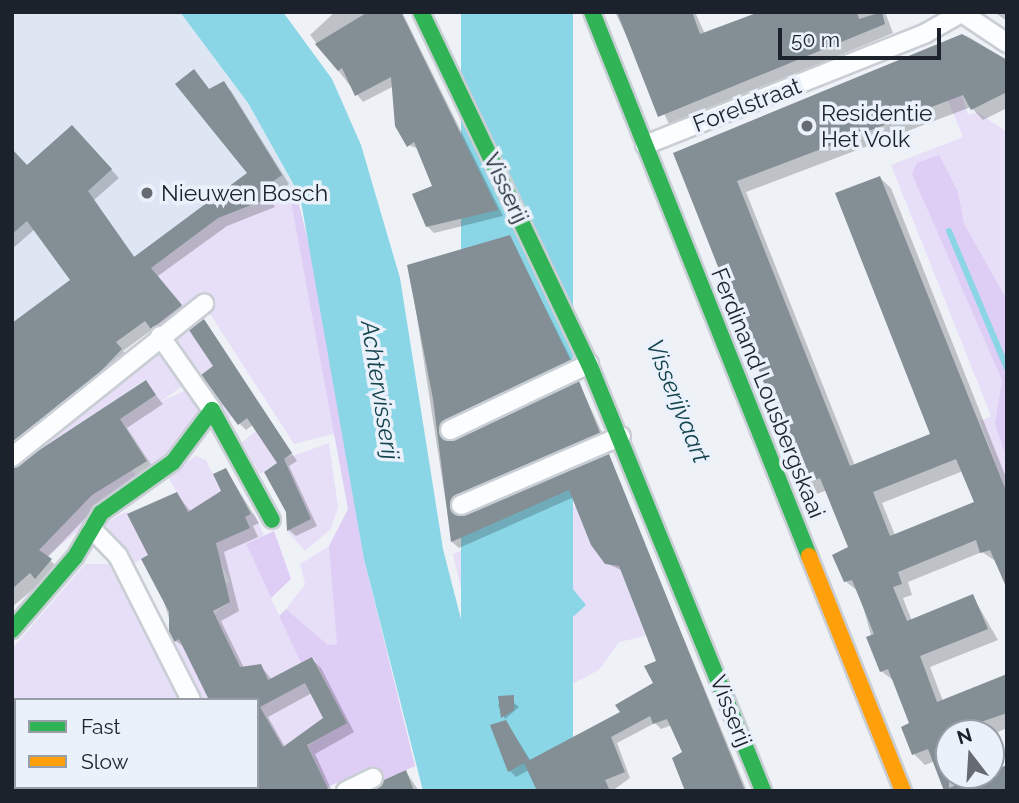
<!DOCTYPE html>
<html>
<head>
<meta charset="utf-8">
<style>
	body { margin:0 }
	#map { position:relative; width:1019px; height:803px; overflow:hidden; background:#eef2f7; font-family:Raleway,sans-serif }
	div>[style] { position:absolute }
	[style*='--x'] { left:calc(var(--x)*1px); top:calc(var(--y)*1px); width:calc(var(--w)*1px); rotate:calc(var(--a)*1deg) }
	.built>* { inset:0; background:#dde6f2 }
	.green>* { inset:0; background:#e7dff7; transform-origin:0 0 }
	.forest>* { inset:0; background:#decdf5 }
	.water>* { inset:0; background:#8bd6e6; transform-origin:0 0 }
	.shadow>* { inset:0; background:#0003 }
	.stream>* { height:6px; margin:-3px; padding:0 3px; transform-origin:3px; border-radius:3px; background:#8bd6e6 }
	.building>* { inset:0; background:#848e95 }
	.roads { filter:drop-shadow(2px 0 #c9ced5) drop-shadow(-2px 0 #c9ced5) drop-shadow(0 2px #c9ced5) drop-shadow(0 -2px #c9ced5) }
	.street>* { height:18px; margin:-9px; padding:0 9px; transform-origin:9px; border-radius:9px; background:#fcfdfe }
	.fast>* { height:16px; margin:-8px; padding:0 8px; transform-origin:8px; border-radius:8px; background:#30b455 }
	.slow>* { height:16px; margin:-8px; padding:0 8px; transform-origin:8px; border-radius:8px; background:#ff9f0a }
	.dots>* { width:19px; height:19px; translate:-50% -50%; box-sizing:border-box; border:4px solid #eaf1fb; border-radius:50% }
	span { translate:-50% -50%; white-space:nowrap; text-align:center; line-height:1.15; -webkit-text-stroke:7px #eaf1fb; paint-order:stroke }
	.street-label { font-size:23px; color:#1c222b }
	.poi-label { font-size:23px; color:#1c222b }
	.left { translate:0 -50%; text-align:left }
	.water-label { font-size:24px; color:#14444d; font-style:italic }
	.frame { position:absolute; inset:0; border:14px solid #1c222b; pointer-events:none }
	.legend { position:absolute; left:14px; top:698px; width:245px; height:91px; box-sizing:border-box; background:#eaf1fb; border:2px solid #989ea8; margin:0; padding:9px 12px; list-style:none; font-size:21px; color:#1c222b }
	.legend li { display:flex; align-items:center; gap:14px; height:35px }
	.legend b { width:35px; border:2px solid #989ea8 }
	.north { position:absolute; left:935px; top:719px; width:70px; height:70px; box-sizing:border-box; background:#eaf1fb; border:2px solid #989ea8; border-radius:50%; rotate:343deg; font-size:19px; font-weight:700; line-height:28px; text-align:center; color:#1c222b }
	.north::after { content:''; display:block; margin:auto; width:24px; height:32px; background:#666b72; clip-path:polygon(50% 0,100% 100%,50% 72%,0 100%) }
	.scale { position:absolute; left:778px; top:28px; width:163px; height:32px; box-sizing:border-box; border:4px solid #1c222b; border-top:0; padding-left:9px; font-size:21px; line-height:24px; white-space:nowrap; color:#1c222b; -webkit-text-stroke:5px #eaf1fb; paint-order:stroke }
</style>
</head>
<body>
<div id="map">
	<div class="built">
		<i style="clip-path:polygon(12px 12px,180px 12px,248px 103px,295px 188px,219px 218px,12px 369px)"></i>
	</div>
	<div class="green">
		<i style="clip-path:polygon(960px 90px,968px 115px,977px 112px,1007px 132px,1006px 491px,980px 421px,991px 416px,891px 165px,963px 137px,946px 96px)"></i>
		<i style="clip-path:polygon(289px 191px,337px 433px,294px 444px,201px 300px,155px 326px,150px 318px,175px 298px,159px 277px,146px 286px,138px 277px,220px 217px)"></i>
		<i style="clip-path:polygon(184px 322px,242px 410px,228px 419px,204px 373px,199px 376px,169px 333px)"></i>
		<i style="clip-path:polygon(158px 352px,185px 384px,160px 402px,188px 389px,202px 409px,155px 471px,120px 419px,156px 396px,145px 380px,56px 441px,12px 491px,12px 466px)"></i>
		<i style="clip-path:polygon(256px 431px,277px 463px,260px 474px,242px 442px)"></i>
		<i style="clip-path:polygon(329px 443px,338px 507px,331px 529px,305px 551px,287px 531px,311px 519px,284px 459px)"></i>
		<i style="clip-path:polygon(196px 456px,206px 460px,221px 491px,188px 512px,167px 475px)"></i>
		<i style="left:128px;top:466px;width:19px;height:146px;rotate:51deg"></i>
		<i style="clip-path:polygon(evenodd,224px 497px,241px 532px,250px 528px,245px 517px,254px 513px,264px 535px,246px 544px,301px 663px,232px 700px,200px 700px,170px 644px,230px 602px,226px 594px,205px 606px,199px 596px,230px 582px,220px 561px,197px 572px,192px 561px,218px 548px,214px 539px,178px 559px,169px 544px,129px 566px,106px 523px,127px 511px,140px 540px,174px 520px,184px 536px,206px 523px,200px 512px,224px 497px,218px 622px,228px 642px,213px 650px,219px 659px,226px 657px,232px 670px,261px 664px,265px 674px,208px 698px,182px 643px,218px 622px)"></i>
		<i style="clip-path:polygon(577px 505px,605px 564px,619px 566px,646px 636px,619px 642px,599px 670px,509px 717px,510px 728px,492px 724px,453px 554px)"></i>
		<i style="clip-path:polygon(329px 546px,337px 622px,337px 644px,328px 645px,286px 609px,305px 584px,300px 564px)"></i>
		<i style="clip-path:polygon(85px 564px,109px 564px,180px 700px,16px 700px,16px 787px,182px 787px,178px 791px,12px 791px,12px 649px)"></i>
		<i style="clip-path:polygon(305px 683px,330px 732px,308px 746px,301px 734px,283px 747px,260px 707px)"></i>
	</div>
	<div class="forest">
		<i style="clip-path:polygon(939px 155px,958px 192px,964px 224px,1007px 300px,1007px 460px,995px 424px,1002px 380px,912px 174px,917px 163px)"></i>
		<i style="clip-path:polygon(295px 188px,318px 282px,364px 559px,415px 766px,380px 782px,368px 771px,327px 787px,308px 746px,346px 722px,313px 657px,301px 663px,279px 616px,286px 609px,328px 645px,337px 644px,329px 546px,348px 509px,289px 191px)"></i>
		<i style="clip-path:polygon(274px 531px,291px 579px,271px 598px,246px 544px)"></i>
	</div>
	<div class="water">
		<i style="clip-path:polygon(180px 12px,283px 12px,332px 79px,361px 145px,400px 278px,443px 549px,505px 791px,423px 791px,364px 559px,300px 196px,248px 103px)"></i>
		<i style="left:461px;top:12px;width:112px;height:841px"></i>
		<i style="clip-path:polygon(551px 589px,573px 589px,586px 605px,574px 616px,562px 609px,542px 625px,559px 646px,556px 656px,543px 659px,515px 625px,534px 614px)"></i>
	</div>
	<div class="shadow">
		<i style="clip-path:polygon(335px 12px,402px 12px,503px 216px,434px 233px,427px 226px,434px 186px,419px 149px,408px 145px,394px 86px,363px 102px,310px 35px)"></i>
		<i style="clip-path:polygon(615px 12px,695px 12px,705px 34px,761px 12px,885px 12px,893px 33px,670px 126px)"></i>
		<i style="clip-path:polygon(994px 12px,1007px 12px,1007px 21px)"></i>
		<i style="clip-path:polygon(evenodd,967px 36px,1007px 60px,1007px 108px,983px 120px,971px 107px,746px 192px,855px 466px,932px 435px,880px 178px,891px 188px,1007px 480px,1007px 587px,997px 562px,982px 552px,908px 582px,912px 595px,903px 598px,912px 621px,973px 597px,998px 640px,930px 667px,943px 701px,1007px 675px,1007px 728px,991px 735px,949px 733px,949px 775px,982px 776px,947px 791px,935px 761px,925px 765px,914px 754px,911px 724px,894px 681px,881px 671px,859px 592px,845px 581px,850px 548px,827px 490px,817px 494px,806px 483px,675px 154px,967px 36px,963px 471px,976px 503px,895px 535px,882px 503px,963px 471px)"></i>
		<i style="clip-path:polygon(202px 80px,210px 90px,223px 83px,231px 91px,289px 184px,269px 198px,275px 207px,227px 226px,158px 276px,188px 314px,160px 336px,153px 329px,123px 351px,129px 358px,12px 458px,12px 325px,73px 280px,35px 229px,12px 249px,12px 151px,27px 167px,80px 135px,119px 178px,94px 200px,136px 259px,249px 173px)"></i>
		<i style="clip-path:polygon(510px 237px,575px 367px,446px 439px,455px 442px,579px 383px,605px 439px,457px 514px,466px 517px,608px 456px,747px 791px,687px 791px,684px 752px,672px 725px,661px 729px,655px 723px,617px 743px,630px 778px,612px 791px,540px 791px,529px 770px,516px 777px,510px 771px,506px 722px,531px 761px,622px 713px,655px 684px,658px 662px,623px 571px,606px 563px,574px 497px,459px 548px,452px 542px,409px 266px)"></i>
		<i style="clip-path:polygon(203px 321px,297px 461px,289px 466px,317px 526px,296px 536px,289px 530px,280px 463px,254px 424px,246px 430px,239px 423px)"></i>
		<i style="clip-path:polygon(145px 382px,163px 404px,127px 428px,154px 469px,100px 503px,47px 558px,59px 568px,12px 607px,12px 469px)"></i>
		<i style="clip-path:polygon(evenodd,226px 470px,259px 523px,253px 526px,258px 537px,224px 552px,239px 611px,221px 621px,244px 668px,261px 666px,272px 680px,312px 659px,321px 668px,354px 732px,315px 754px,332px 791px,261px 791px,257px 700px,176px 641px,150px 556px,177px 494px,191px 512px,224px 492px,226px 470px,312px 693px,325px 718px,285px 747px,268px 717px,312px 693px)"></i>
		<i style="clip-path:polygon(506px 696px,519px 707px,505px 719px,498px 705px)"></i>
		<i style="clip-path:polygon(406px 772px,419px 791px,366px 791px)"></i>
	</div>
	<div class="stream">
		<i style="--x:949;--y:231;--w:149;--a:67.1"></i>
	</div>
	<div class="building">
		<i style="clip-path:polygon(368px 12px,401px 12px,498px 210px,426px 227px,412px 194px,432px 186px,414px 142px,407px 147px,395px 126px,391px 77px,355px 96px,342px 68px,338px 71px,315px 44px)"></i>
		<i style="clip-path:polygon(617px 12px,692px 12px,700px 34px,759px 12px,857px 12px,859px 19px,882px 12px,885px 24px,658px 117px)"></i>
		<i style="clip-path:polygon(evenodd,962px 34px,1007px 60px,1007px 92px,971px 110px,963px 95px,737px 181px,850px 466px,930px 434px,835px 193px,880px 176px,1007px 493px,1007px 589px,990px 550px,980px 553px,976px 540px,898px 572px,902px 584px,893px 587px,907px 621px,973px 594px,988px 629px,920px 656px,937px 702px,1007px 674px,1007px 713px,949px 733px,949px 788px,1007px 765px,1007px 791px,944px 791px,928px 749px,912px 755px,901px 727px,909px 723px,888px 669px,880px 672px,866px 637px,874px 634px,852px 580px,844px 582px,832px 555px,848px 547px,820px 478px,804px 484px,673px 153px,962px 34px,956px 459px,974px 502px,890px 536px,873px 492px,956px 459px)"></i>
		<i style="clip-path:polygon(194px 69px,209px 89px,224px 81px,282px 175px,262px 189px,269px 198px,218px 218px,151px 268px,182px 305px,151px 329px,145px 321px,116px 342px,122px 349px,99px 373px,12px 442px,12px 323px,70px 280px,27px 221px,12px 234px,12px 149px,27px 165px,72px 125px,112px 169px,88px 191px,134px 257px,247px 173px,175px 84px)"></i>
		<i style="clip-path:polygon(510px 235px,570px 360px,445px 420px,440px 434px,455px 440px,579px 381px,600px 433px,456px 495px,450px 509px,466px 515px,609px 454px,745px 791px,685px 791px,672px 758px,682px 752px,667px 719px,653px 724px,650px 716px,611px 737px,625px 772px,605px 780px,610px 791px,537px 791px,524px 763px,508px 772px,490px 725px,506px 720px,529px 760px,524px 763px,620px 712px,615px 705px,653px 683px,644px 666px,656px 661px,619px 566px,605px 564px,591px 545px,569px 490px,451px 542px,433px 399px,407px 265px)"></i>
		<i style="clip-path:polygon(204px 319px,292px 453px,284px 459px,311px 519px,287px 531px,286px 512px,264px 472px,277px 463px,247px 418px,238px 425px,201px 375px,213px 366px,189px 330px)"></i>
		<i style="clip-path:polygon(146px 380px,156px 395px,120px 419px,147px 461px,92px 495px,39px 550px,52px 559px,35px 579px,30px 573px,12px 589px,12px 468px)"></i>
		<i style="clip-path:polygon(evenodd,226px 468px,251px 514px,245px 517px,250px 528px,216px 543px,230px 602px,213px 611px,240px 667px,261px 664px,268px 680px,312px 657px,347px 723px,307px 745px,329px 791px,257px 791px,257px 700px,209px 700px,179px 639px,174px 642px,169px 632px,169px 612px,141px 559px,148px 555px,127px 514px,177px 492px,188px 512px,221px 491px,213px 474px,226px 468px,305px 683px,323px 718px,283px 747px,260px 707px,305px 683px)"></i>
		<i style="clip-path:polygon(514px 695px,514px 710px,501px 718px,498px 696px)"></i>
		<i style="clip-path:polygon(406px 770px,414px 791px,373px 791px,384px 780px)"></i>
	</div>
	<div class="roads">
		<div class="street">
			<i style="--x:962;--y:13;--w:54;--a:33.7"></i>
			<i style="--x:645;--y:145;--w:302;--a:-21.7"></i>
			<i style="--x:926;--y:33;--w:43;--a:-29.6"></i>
			<i style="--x:160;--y:336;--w:90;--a:54.9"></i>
			<i style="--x:450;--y:430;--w:154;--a:-25.4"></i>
			<i style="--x:12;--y:457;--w:246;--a:-38.6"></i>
			<i style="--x:461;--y:505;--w:174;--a:-23.3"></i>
			<i style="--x:92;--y:529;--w:37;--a:46"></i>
			<i style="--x:118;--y:556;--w:161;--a:63.1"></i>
			<i style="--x:240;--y:787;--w:4;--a:63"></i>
			<i style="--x:195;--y:791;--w:6;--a:-39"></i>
			<i style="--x:346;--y:791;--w:30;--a:-26"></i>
		</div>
		<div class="fast">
			<i style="--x:421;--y:12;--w:390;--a:64.5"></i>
			<i style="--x:589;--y:364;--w:461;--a:67.8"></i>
			<i style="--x:592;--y:12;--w:586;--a:68.25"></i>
			<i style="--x:12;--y:630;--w:96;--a:-49.2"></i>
			<i style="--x:75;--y:557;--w:51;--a:-59.4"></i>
			<i style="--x:101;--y:513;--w:88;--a:-35.3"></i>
			<i style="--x:173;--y:462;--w:65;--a:-53.1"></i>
			<i style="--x:212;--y:410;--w:125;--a:61.4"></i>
		</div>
		<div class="slow">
			<i style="--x:809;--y:556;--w:253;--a:68.2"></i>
		</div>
	</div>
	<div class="dots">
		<i style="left:807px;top:126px;background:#666b72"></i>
		<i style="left:147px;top:193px;background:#666b72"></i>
	</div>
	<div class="street-label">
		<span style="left:747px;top:105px;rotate:-21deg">Forelstraat</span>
		<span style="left:506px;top:188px;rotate:65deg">Visserij</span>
		<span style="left:768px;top:393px;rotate:68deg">Ferdinand Lousbergskaai</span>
		<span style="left:731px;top:711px;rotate:68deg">Visserij</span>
	</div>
	<div class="poi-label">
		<span class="left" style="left:821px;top:126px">Residentie<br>Het Volk</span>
		<span class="left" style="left:161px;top:193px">Nieuwen Bosch</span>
	</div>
	<div class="water-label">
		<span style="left:380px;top:390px;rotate:81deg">Achtervisserij</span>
		<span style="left:678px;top:401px;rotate:68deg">Visserijvaart</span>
	</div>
	<div class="frame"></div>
	<ul class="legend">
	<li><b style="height:9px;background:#30b455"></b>Fast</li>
	<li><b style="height:9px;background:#ff9f0a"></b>Slow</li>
	</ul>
	<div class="north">N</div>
	<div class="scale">50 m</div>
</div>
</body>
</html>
